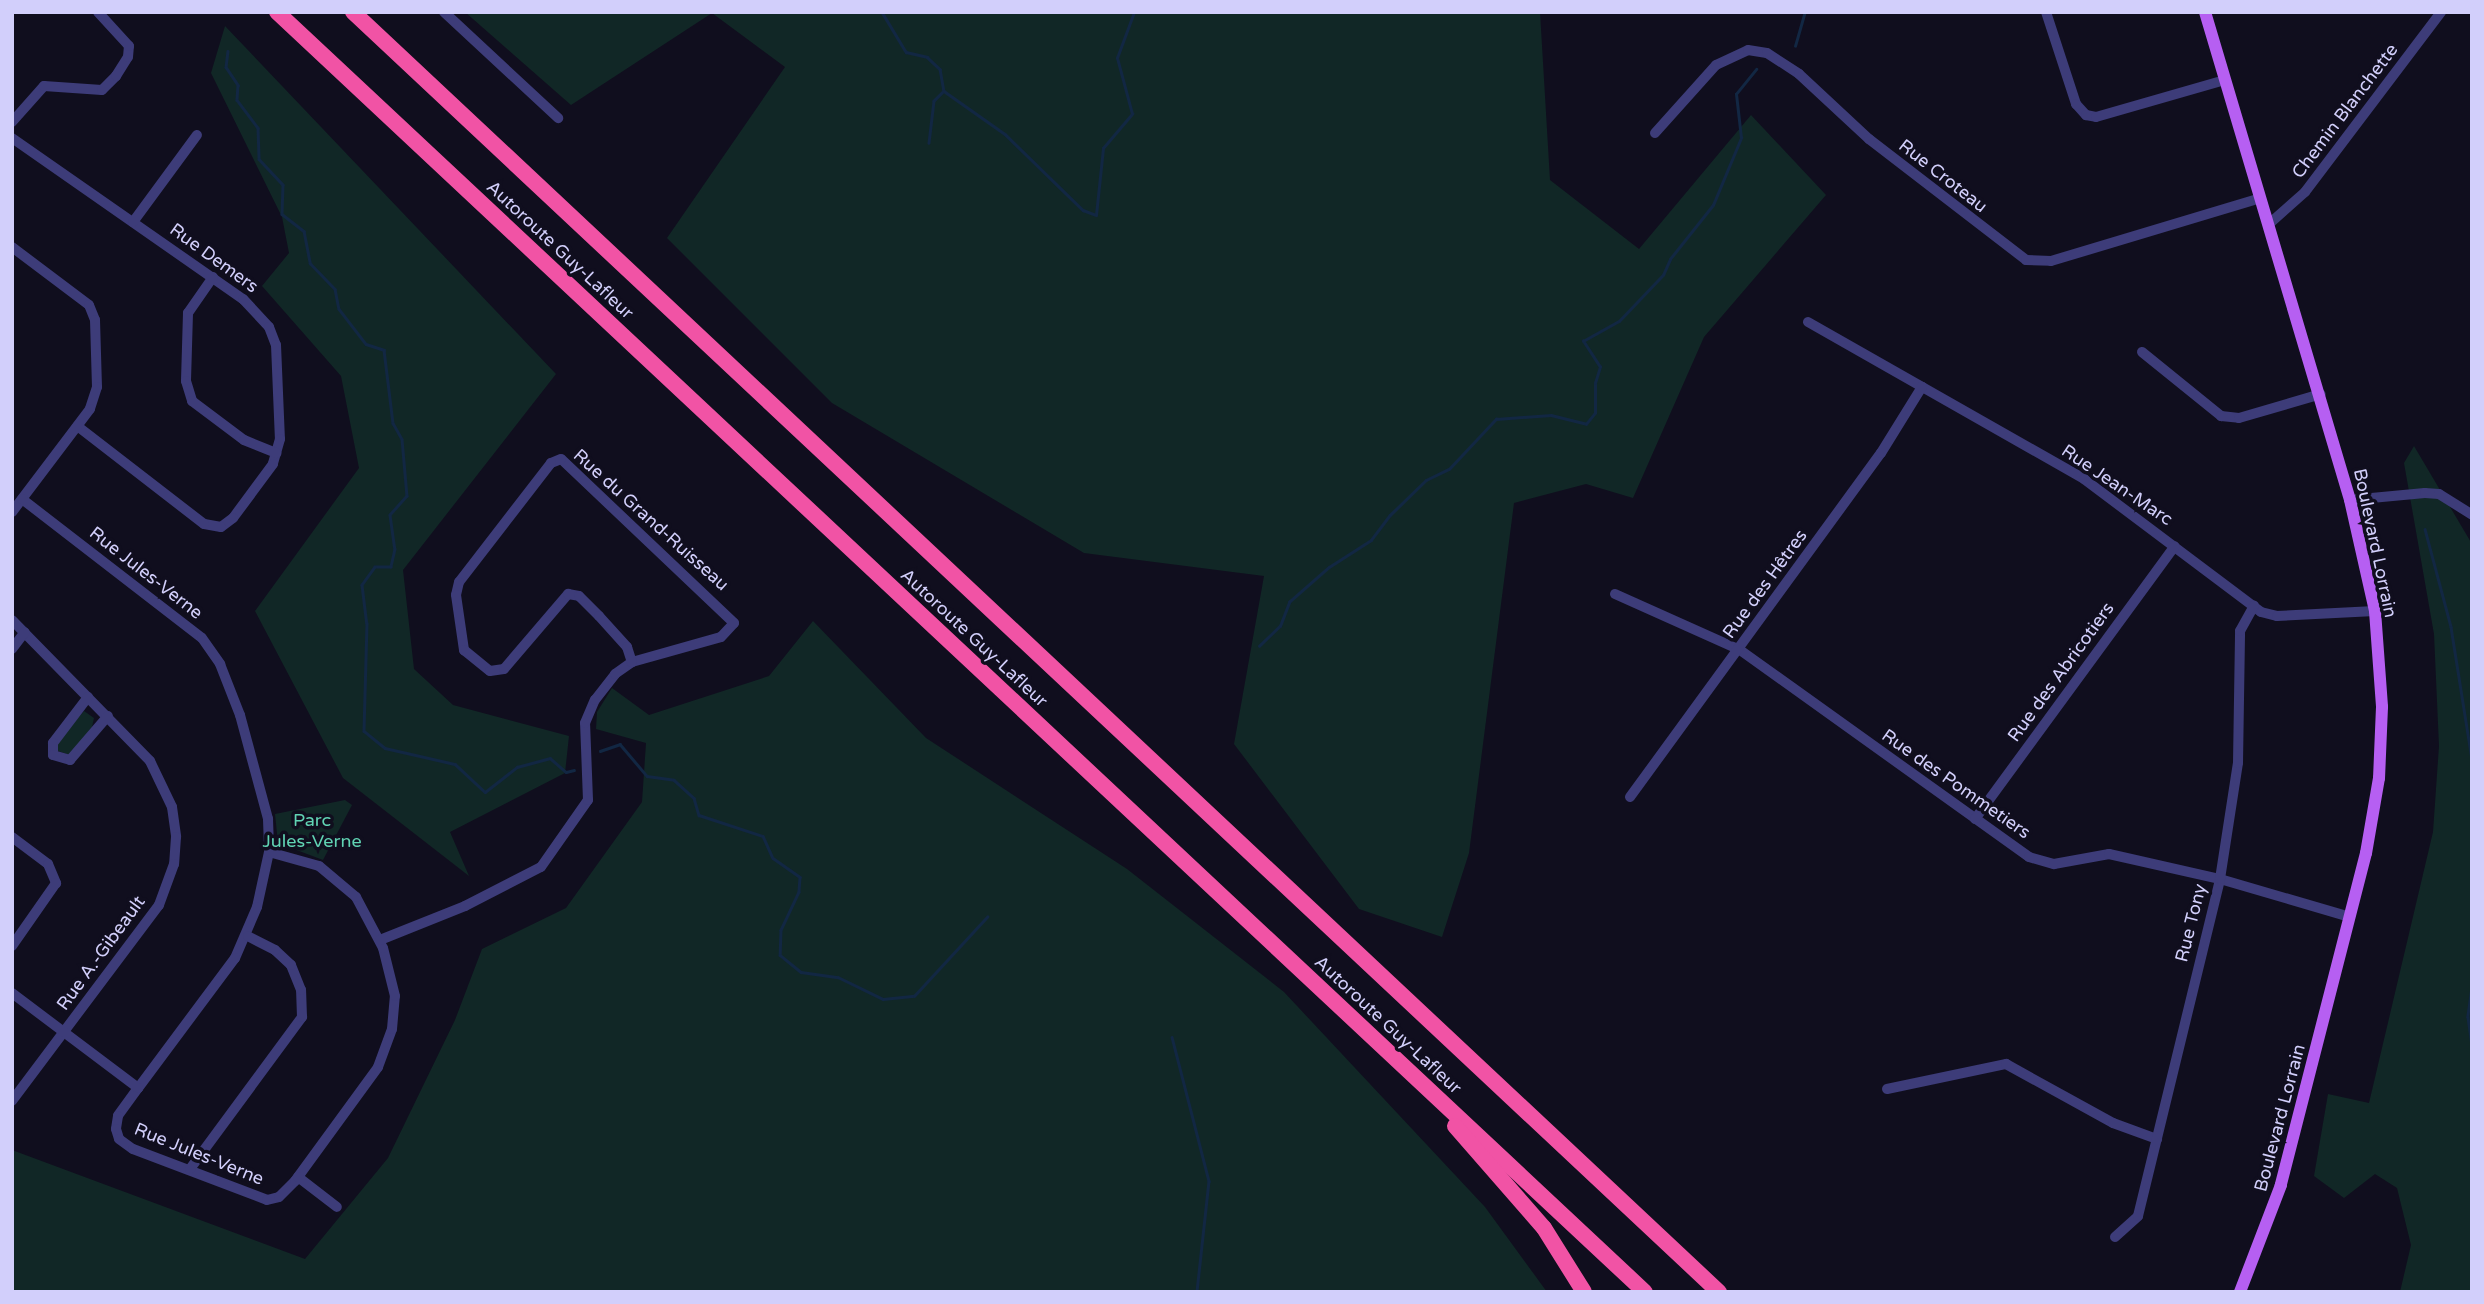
<!DOCTYPE html>
<html>
<head>
<meta charset="utf-8">
<style>
	body { margin:0 }
	#map { position:relative; width:2484px; height:1304px; overflow:hidden; background:#100e1e; font-family:"Varela Round",sans-serif }
	div>[style] { position:absolute }
	[style*='--x'] { left:calc(var(--x)*1px); top:calc(var(--y)*1px); width:calc(var(--w)*1px); rotate:calc(var(--a)*1deg) }
	.green>* { inset:0; background:#112726 }
	.stream>* { height:2.5px; margin:-1.25px; padding:0 1.25px; transform-origin:1.25px; border-radius:1.25px; background:#122743 }
	.minor>* { height:10px; margin:-5px; padding:0 5px; transform-origin:5px; border-radius:5px; background:#3d3c79 }
	.major>* { height:12px; margin:-6px; padding:0 6px; transform-origin:6px; border-radius:6px; background:#b65ff2 }
	.highway>* { height:16px; margin:-8px; padding:0 8px; transform-origin:8px; border-radius:8px; background:#f153a5 }
	span { translate:-50% -50%; white-space:nowrap; text-align:center; line-height:1.15; -webkit-text-stroke:7px #100e1e; paint-order:stroke }
	.street-label { font-size:18px; color:#d2cffb }
	.park-label { font-size:18px; color:#61d4b4 }
	.frame { position:absolute; inset:0; border:14px solid #d2cffb; pointer-events:none }
</style>
</head>
<body>
<div id="map">
	<div class="green">
		<i style="clip-path:polygon(465px 12px,1540px 12px,1550px 180px,1639px 249px,1751px 115px,1826px 195px,1704px 337px,1633px 498px,1586px 484px,1514px 503px,1469px 853px,1442px 937px,1359px 909px,1234px 744px,1264px 576px,1084px 553px,832px 403px,667px 238px,785px 67px,712px 13px,571px 105px)"></i>
		<i style="clip-path:polygon(225px 26px,556px 374px,403px 570px,414px 669px,453px 705px,569px 736px,565px 773px,450px 832px,469px 876px,343px 778px,255px 611px,359px 468px,341px 376px,262px 286px,289px 253px,282px 217px,211px 73px)"></i>
		<i style="clip-path:polygon(2414px 446px,2472px 544px,2472px 1292px,2400px 1292px,2411px 1245px,2397px 1188px,2375px 1174px,2344px 1198px,2314px 1176px,2328px 1094px,2369px 1103px,2433px 832px,2439px 746px,2434px 634px,2404px 463px)"></i>
		<i style="clip-path:polygon(813px 621px,926px 738px,1127px 869px,1284px 992px,1485px 1207px,1547px 1292px,12px 1292px,12px 1150px,305px 1259px,388px 1158px,455px 1020px,482px 949px,566px 908px,642px 802px,646px 743px,596px 729px,597px 712px,612px 688px,649px 715px,769px 676px)"></i>
		<i style="clip-path:polygon(84px 711px,94px 718px,92px 727px,70px 755px,58px 751px,57px 742px)"></i>
		<i style="clip-path:polygon(345px 800px,352px 805px,323px 860px,278px 843px,275px 814px)"></i>
	</div>
	<div class="stream">
		<i style="--x:882;--y:12;--w:47;--a:59"></i>
		<i style="--x:906;--y:52;--w:22;--a:13"></i>
		<i style="--x:927;--y:57;--w:18;--a:43"></i>
		<i style="--x:940;--y:69;--w:22;--a:80"></i>
		<i style="--x:944;--y:91;--w:14;--a:135"></i>
		<i style="--x:934;--y:101;--w:42;--a:96.8"></i>
		<i style="--x:1795;--y:46;--w:35;--a:-74"></i>
		<i style="--x:228;--y:51;--w:16;--a:97"></i>
		<i style="--x:226;--y:67;--w:22;--a:56"></i>
		<i style="--x:238;--y:85;--w:15;--a:94"></i>
		<i style="--x:237;--y:100;--w:35;--a:53"></i>
		<i style="--x:258;--y:128;--w:31;--a:88"></i>
		<i style="--x:259;--y:159;--w:35;--a:47"></i>
		<i style="--x:283;--y:185;--w:29;--a:92"></i>
		<i style="--x:282;--y:214;--w:28;--a:38"></i>
		<i style="--x:304;--y:231;--w:33;--a:79"></i>
		<i style="--x:310;--y:263;--w:36;--a:46"></i>
		<i style="--x:335;--y:289;--w:20;--a:79"></i>
		<i style="--x:339;--y:309;--w:44;--a:52.4"></i>
		<i style="--x:366;--y:344;--w:19;--a:18"></i>
		<i style="--x:384;--y:350;--w:74;--a:83"></i>
		<i style="--x:393;--y:423;--w:18;--a:61"></i>
		<i style="--x:402;--y:439;--w:57;--a:85"></i>
		<i style="--x:407;--y:496;--w:25;--a:132"></i>
		<i style="--x:390;--y:515;--w:34;--a:82"></i>
		<i style="--x:395;--y:549;--w:18;--a:103"></i>
		<i style="--x:391;--y:567;--w:16;--a:180"></i>
		<i style="--x:375;--y:567;--w:22;--a:126"></i>
		<i style="--x:362;--y:585;--w:38;--a:83"></i>
		<i style="--x:367;--y:623;--w:108;--a:91.6"></i>
		<i style="--x:364;--y:731;--w:27;--a:39"></i>
		<i style="--x:385;--y:748;--w:72;--a:12.9"></i>
		<i style="--x:455;--y:764;--w:41;--a:43"></i>
		<i style="--x:485;--y:792;--w:41;--a:-38"></i>
		<i style="--x:517;--y:767;--w:34;--a:-15"></i>
		<i style="--x:550;--y:758;--w:21;--a:41"></i>
		<i style="--x:566;--y:772;--w:8;--a:-14"></i>
		<i style="--x:944;--y:91;--w:75;--a:35.2"></i>
		<i style="--x:1005;--y:134;--w:109;--a:44.3"></i>
		<i style="--x:1083;--y:210;--w:14;--a:21"></i>
		<i style="--x:1096;--y:215;--w:67;--a:-84"></i>
		<i style="--x:1103;--y:148;--w:45;--a:-49.5"></i>
		<i style="--x:1132;--y:114;--w:58;--a:-105"></i>
		<i style="--x:1117;--y:58;--w:49;--a:-69.7"></i>
		<i style="--x:2425;--y:529;--w:101;--a:75.1"></i>
		<i style="--x:2451;--y:627;--w:135;--a:81"></i>
		<i style="--x:1259;--y:646;--w:29;--a:-44"></i>
		<i style="--x:1280;--y:626;--w:26;--a:-69"></i>
		<i style="--x:1289;--y:602;--w:53;--a:-41.2"></i>
		<i style="--x:1329;--y:567;--w:50;--a:-32.7"></i>
		<i style="--x:1371;--y:540;--w:31;--a:-53"></i>
		<i style="--x:1390;--y:515;--w:50;--a:-44.2"></i>
		<i style="--x:1426;--y:480;--w:25;--a:-26"></i>
		<i style="--x:1449;--y:469;--w:69;--a:-46.8"></i>
		<i style="--x:1496;--y:419;--w:55;--a:-4.2"></i>
		<i style="--x:1551;--y:415;--w:36;--a:14"></i>
		<i style="--x:1586;--y:424;--w:14;--a:-51"></i>
		<i style="--x:1595;--y:413;--w:30;--a:-90"></i>
		<i style="--x:1595;--y:383;--w:17;--a:-73"></i>
		<i style="--x:1600;--y:367;--w:31;--a:-123"></i>
		<i style="--x:1583;--y:341;--w:41;--a:-29.1"></i>
		<i style="--x:1619;--y:321;--w:64;--a:-46.3"></i>
		<i style="--x:1663;--y:275;--w:17;--a:-66"></i>
		<i style="--x:1670;--y:259;--w:69;--a:-51.5"></i>
		<i style="--x:1713;--y:205;--w:73;--a:-67.3"></i>
		<i style="--x:1741;--y:138;--w:44;--a:-96.5"></i>
		<i style="--x:1736;--y:94;--w:32;--a:-51"></i>
		<i style="--x:600;--y:751;--w:21;--a:-19"></i>
		<i style="--x:620;--y:744;--w:42;--a:49.8"></i>
		<i style="--x:647;--y:776;--w:27;--a:8"></i>
		<i style="--x:674;--y:780;--w:27;--a:42"></i>
		<i style="--x:694;--y:798;--w:18;--a:74"></i>
		<i style="--x:699;--y:815;--w:67;--a:18.2"></i>
		<i style="--x:763;--y:836;--w:24;--a:66"></i>
		<i style="--x:773;--y:858;--w:33;--a:35"></i>
		<i style="--x:800;--y:877;--w:15;--a:94"></i>
		<i style="--x:799;--y:892;--w:42;--a:115.3"></i>
		<i style="--x:781;--y:930;--w:25;--a:92"></i>
		<i style="--x:780;--y:955;--w:27;--a:39"></i>
		<i style="--x:801;--y:972;--w:37;--a:8"></i>
		<i style="--x:838;--y:977;--w:50;--a:26.1"></i>
		<i style="--x:883;--y:999;--w:31;--a:-6"></i>
		<i style="--x:914;--y:996;--w:108;--a:-47.3"></i>
		<i style="--x:2472;--y:987;--w:30;--a:98"></i>
		<i style="--x:2468;--y:1017;--w:30;--a:82"></i>
		<i style="--x:1172;--y:1037;--w:149;--a:75.6"></i>
		<i style="--x:1209;--y:1181;--w:112;--a:96.2"></i>
		<i style="--x:2472;--y:1154;--w:9;--a:90"></i>
	</div>
	<div class="minor">
		<i style="--x:444;--y:12;--w:156;--a:42.9"></i>
		<i style="--x:2046;--y:12;--w:97;--a:71.9"></i>
		<i style="--x:2076;--y:104;--w:15;--a:48"></i>
		<i style="--x:2086;--y:115;--w:10;--a:11"></i>
		<i style="--x:2096;--y:117;--w:134;--a:-16"></i>
		<i style="--x:12;--y:122;--w:48;--a:-48.4"></i>
		<i style="--x:44;--y:86;--w:58;--a:3.9"></i>
		<i style="--x:102;--y:90;--w:20;--a:-45"></i>
		<i style="--x:116;--y:76;--w:22;--a:-58"></i>
		<i style="--x:128;--y:57;--w:11;--a:-85"></i>
		<i style="--x:129;--y:46;--w:46;--a:-132.4"></i>
		<i style="--x:1655;--y:133;--w:91;--a:-48.1"></i>
		<i style="--x:1716;--y:65;--w:35;--a:-25"></i>
		<i style="--x:1748;--y:50;--w:19;--a:9"></i>
		<i style="--x:1767;--y:53;--w:38;--a:33"></i>
		<i style="--x:1799;--y:74;--w:96;--a:42.9"></i>
		<i style="--x:1869;--y:139;--w:198;--a:37.6"></i>
		<i style="--x:2026;--y:260;--w:25;--a:2"></i>
		<i style="--x:2051;--y:261;--w:219;--a:-16.7"></i>
		<i style="--x:12;--y:138;--w:282;--a:34.9"></i>
		<i style="--x:243;--y:299;--w:38;--a:47"></i>
		<i style="--x:269;--y:327;--w:19;--a:69"></i>
		<i style="--x:276;--y:345;--w:94;--a:87.6"></i>
		<i style="--x:280;--y:439;--w:26;--a:106"></i>
		<i style="--x:273;--y:464;--w:67;--a:126.5"></i>
		<i style="--x:233;--y:518;--w:15;--a:143"></i>
		<i style="--x:221;--y:527;--w:17;--a:-170"></i>
		<i style="--x:204;--y:524;--w:160;--a:-142.3"></i>
		<i style="--x:133;--y:222;--w:108;--a:-53.7"></i>
		<i style="--x:2269;--y:224;--w:48;--a:-41.6"></i>
		<i style="--x:2305;--y:192;--w:226;--a:-52.9"></i>
		<i style="--x:12;--y:247;--w:96;--a:37"></i>
		<i style="--x:89;--y:305;--w:16;--a:68"></i>
		<i style="--x:95;--y:320;--w:67;--a:88.3"></i>
		<i style="--x:97;--y:387;--w:23;--a:108"></i>
		<i style="--x:90;--y:409;--w:129;--a:127.1"></i>
		<i style="--x:213;--y:277;--w:44;--a:124.8"></i>
		<i style="--x:188;--y:313;--w:68;--a:91.7"></i>
		<i style="--x:186;--y:381;--w:21;--a:73"></i>
		<i style="--x:192;--y:401;--w:65;--a:36.9"></i>
		<i style="--x:244;--y:440;--w:35;--a:22"></i>
		<i style="--x:1808;--y:322;--w:318;--a:29.6"></i>
		<i style="--x:2084;--y:479;--w:221;--a:36.9"></i>
		<i style="--x:2261;--y:612;--w:16;--a:14"></i>
		<i style="--x:2277;--y:616;--w:98;--a:-2.9"></i>
		<i style="--x:2142;--y:352;--w:102;--a:39"></i>
		<i style="--x:2221;--y:416;--w:18;--a:6"></i>
		<i style="--x:2239;--y:418;--w:85;--a:-16.3"></i>
		<i style="--x:22;--y:499;--w:227;--a:37.7"></i>
		<i style="--x:202;--y:638;--w:32;--a:55"></i>
		<i style="--x:220;--y:664;--w:55;--a:68.6"></i>
		<i style="--x:240;--y:715;--w:108;--a:74.9"></i>
		<i style="--x:268;--y:819;--w:33;--a:88"></i>
		<i style="--x:269;--y:852;--w:56;--a:102.3"></i>
		<i style="--x:257;--y:907;--w:56;--a:113.3"></i>
		<i style="--x:235;--y:958;--w:162;--a:126.7"></i>
		<i style="--x:138;--y:1088;--w:34;--a:126"></i>
		<i style="--x:118;--y:1116;--w:13;--a:99"></i>
		<i style="--x:116;--y:1129;--w:10;--a:73"></i>
		<i style="--x:119;--y:1139;--w:17;--a:36"></i>
		<i style="--x:133;--y:1149;--w:143;--a:20.8"></i>
		<i style="--x:267;--y:1200;--w:12;--a:-14"></i>
		<i style="--x:279;--y:1197;--w:23;--a:-45"></i>
		<i style="--x:295;--y:1181;--w:141;--a:-53.9"></i>
		<i style="--x:378;--y:1067;--w:40;--a:-69.8"></i>
		<i style="--x:392;--y:1029;--w:33;--a:-85"></i>
		<i style="--x:395;--y:996;--w:49;--a:-104"></i>
		<i style="--x:383;--y:948;--w:58;--a:-117.9"></i>
		<i style="--x:356;--y:897;--w:48;--a:-140"></i>
		<i style="--x:319;--y:866;--w:52;--a:-164.4"></i>
		<i style="--x:2350;--y:500;--w:75;--a:-5.3"></i>
		<i style="--x:2425;--y:493;--w:14;--a:4"></i>
		<i style="--x:2439;--y:494;--w:39;--a:32"></i>
		<i style="--x:1615;--y:594;--w:137;--a:24.1"></i>
		<i style="--x:1740;--y:650;--w:355;--a:35.6"></i>
		<i style="--x:2029;--y:857;--w:26;--a:16"></i>
		<i style="--x:2054;--y:864;--w:56;--a:-10.3"></i>
		<i style="--x:2109;--y:854;--w:114;--a:12.7"></i>
		<i style="--x:2220;--y:879;--w:135;--a:16.3"></i>
		<i style="--x:12;--y:620;--w:197;--a:45.6"></i>
		<i style="--x:150;--y:761;--w:51;--a:64.4"></i>
		<i style="--x:172;--y:807;--w:30;--a:82"></i>
		<i style="--x:176;--y:837;--w:27;--a:94"></i>
		<i style="--x:174;--y:864;--w:44;--a:110.1"></i>
		<i style="--x:159;--y:905;--w:245;--a:126.9"></i>
		<i style="--x:12;--y:649;--w:21;--a:-53"></i>
		<i style="--x:88;--y:697;--w:58;--a:127.3"></i>
		<i style="--x:53;--y:743;--w:12;--a:90"></i>
		<i style="--x:53;--y:755;--w:18;--a:16"></i>
		<i style="--x:70;--y:760;--w:58;--a:-49.2"></i>
		<i style="--x:1630;--y:797;--w:426;--a:-53.9"></i>
		<i style="--x:1881;--y:453;--w:78;--a:-58.2"></i>
		<i style="--x:1975;--y:819;--w:338;--a:-53.8"></i>
		<i style="--x:12;--y:837;--w:45;--a:36.9"></i>
		<i style="--x:48;--y:864;--w:21;--a:67"></i>
		<i style="--x:56;--y:883;--w:77;--a:124.9"></i>
		<i style="--x:380;--y:940;--w:92;--a:-21.8"></i>
		<i style="--x:465;--y:906;--w:85;--a:-27.2"></i>
		<i style="--x:541;--y:867;--w:82;--a:-55"></i>
		<i style="--x:588;--y:800;--w:77;--a:-92.2"></i>
		<i style="--x:585;--y:723;--w:25;--a:-67"></i>
		<i style="--x:595;--y:700;--w:33;--a:-52"></i>
		<i style="--x:615;--y:674;--w:21;--a:-35"></i>
		<i style="--x:632;--y:662;--w:92;--a:-15.7"></i>
		<i style="--x:721;--y:637;--w:19;--a:-47"></i>
		<i style="--x:734;--y:623;--w:238;--a:-136.5"></i>
		<i style="--x:561;--y:459;--w:11;--a:158"></i>
		<i style="--x:551;--y:463;--w:150;--a:127.7"></i>
		<i style="--x:459;--y:582;--w:13;--a:103"></i>
		<i style="--x:456;--y:595;--w:56;--a:81.7"></i>
		<i style="--x:464;--y:650;--w:33;--a:39"></i>
		<i style="--x:490;--y:671;--w:14;--a:-8"></i>
		<i style="--x:504;--y:669;--w:99;--a:-49.5"></i>
		<i style="--x:568;--y:594;--w:11;--a:10"></i>
		<i style="--x:579;--y:596;--w:28;--a:45"></i>
		<i style="--x:599;--y:616;--w:42;--a:47.9"></i>
		<i style="--x:627;--y:647;--w:16;--a:72"></i>
		<i style="--x:12;--y:993;--w:158;--a:37"></i>
		<i style="--x:1887;--y:1089;--w:122;--a:-11.9"></i>
		<i style="--x:2006;--y:1064;--w:122;--a:28.9"></i>
		<i style="--x:2113;--y:1123;--w:47;--a:20"></i>
		<i style="--x:190;--y:1169;--w:189;--a:-53.6"></i>
		<i style="--x:302;--y:1017;--w:27;--a:-92"></i>
		<i style="--x:301;--y:990;--w:27;--a:-112"></i>
		<i style="--x:291;--y:965;--w:22;--a:-137"></i>
		<i style="--x:275;--y:950;--w:30;--a:-153"></i>
		<i style="--x:298;--y:1177;--w:49;--a:37.6"></i>
		<i style="--x:2115;--y:1237;--w:31;--a:-42"></i>
		<i style="--x:2138;--y:1216;--w:347;--a:-76.3"></i>
		<i style="--x:2220;--y:879;--w:117;--a:-81.2"></i>
		<i style="--x:2238;--y:763;--w:132;--a:-89.1"></i>
		<i style="--x:2240;--y:631;--w:29;--a:-61"></i>
	</div>
	<div class="major">
		<i style="--x:2205;--y:12;--w:509;--a:73.45"></i>
		<i style="--x:2350;--y:500;--w:114;--a:77.3"></i>
		<i style="--x:2375;--y:611;--w:96;--a:85.8"></i>
		<i style="--x:2382;--y:707;--w:71;--a:92.4"></i>
		<i style="--x:2379;--y:778;--w:76;--a:99.8"></i>
		<i style="--x:2366;--y:853;--w:343;--a:104.4"></i>
		<i style="--x:2281;--y:1185;--w:115;--a:111"></i>
	</div>
	<div class="highway">
		<i style="--x:277;--y:12;--w:1873;--a:43.1"></i>
		<i style="--x:353;--y:12;--w:1872;--a:43.14"></i>
		<i style="--x:1455;--y:1126;--w:135;--a:48.9"></i>
		<i style="--x:1544;--y:1228;--w:75;--a:58"></i>
	</div>
	<div class="street-label">
		<span style="left:2345px;top:111px;rotate:-53deg">Chemin Blanchette</span>
		<span style="left:1943px;top:176px;rotate:38deg">Rue Croteau</span>
		<span style="left:560px;top:250px;rotate:43deg">Autoroute Guy-Lafleur</span>
		<span style="left:214px;top:258px;rotate:36deg">Rue Demers</span>
		<span style="left:2117px;top:485px;rotate:34deg">Rue Jean-Marc</span>
		<span style="left:651px;top:520px;rotate:42deg">Rue du Grand-Ruisseau</span>
		<span style="left:2375px;top:543px;rotate:78deg">Boulevard Lorrain</span>
		<span style="left:146px;top:573px;rotate:38deg">Rue Jules-Verne</span>
		<span style="left:1765px;top:584px;rotate:-54deg">Rue des Hêtres</span>
		<span style="left:974px;top:638px;rotate:43deg">Autoroute Guy-Lafleur</span>
		<span style="left:2061px;top:672px;rotate:-54deg">Rue des Abricotiers</span>
		<span style="left:1956px;top:784px;rotate:35deg">Rue des Pommetiers</span>
		<span style="left:2191px;top:923px;rotate:-76deg">Rue Tony</span>
		<span style="left:101px;top:953px;rotate:-54deg">Rue A.-Gibeault</span>
		<span style="left:1388px;top:1025px;rotate:43deg">Autoroute Guy-Lafleur</span>
		<span style="left:2280px;top:1118px;rotate:-75deg">Boulevard Lorrain</span>
		<span style="left:199px;top:1154px;rotate:22deg">Rue Jules-Verne</span>
	</div>
	<div class="park-label">
		<span style="left:312px;top:831px">Parc<br>Jules-Verne</span>
	</div>
	<div class="frame"></div>
</div>
</body>
</html>
